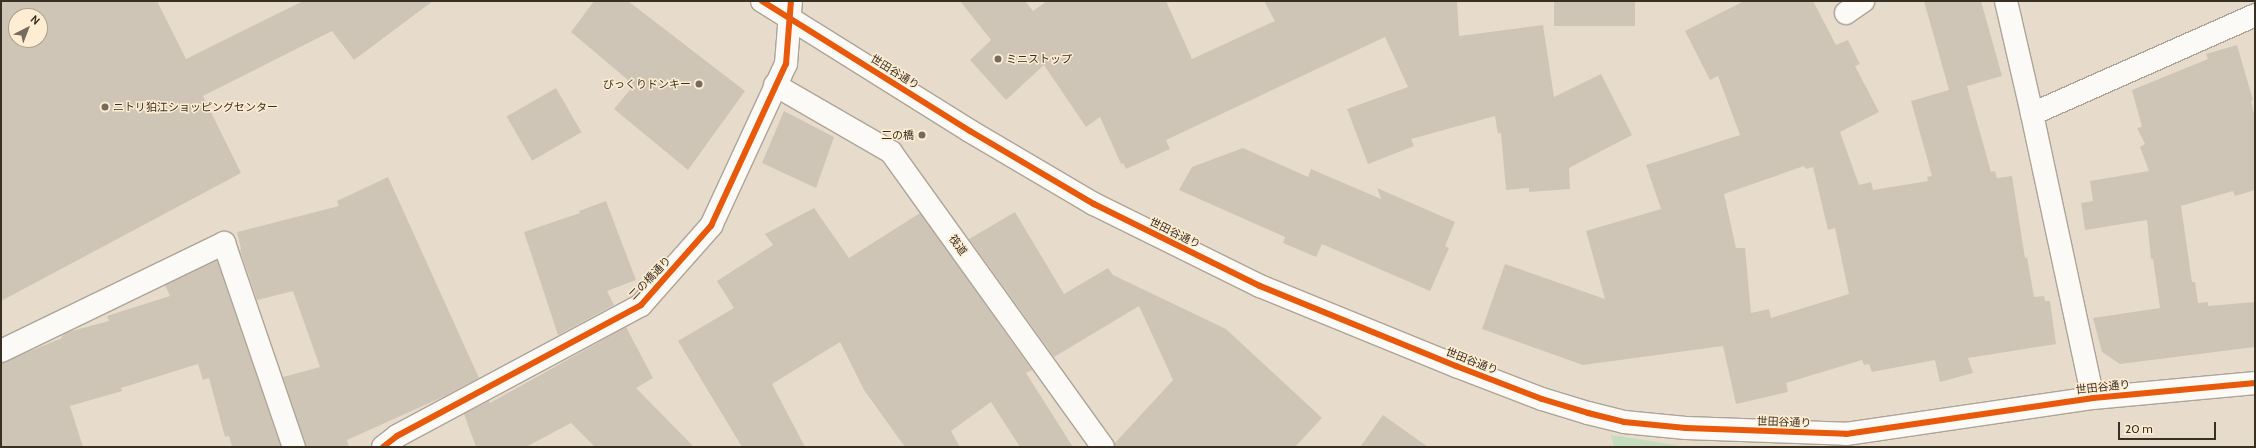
<!DOCTYPE html>
<html>
<head>
<meta charset="utf-8">
<style>
	body { margin:0 }
	#map { position:relative; width:2256px; height:448px; overflow:hidden; background:#e7dccb; font-family:Cabin,"Noto Sans JP",sans-serif }
	div>[style] { position:absolute }
	[style*='--x'] { left:calc(var(--x)*1px); top:calc(var(--y)*1px); width:calc(var(--w)*1px); rotate:calc(var(--a)*1deg) }
	.green>* { inset:0; background:#c4ddbe }
	.building>* { inset:0; background:#cfc5b7; transform-origin:0 0 }
	.roads { filter:drop-shadow(1px 0 #ada497) drop-shadow(-1px 0 #ada497) drop-shadow(0 1px #ada497) drop-shadow(0 -1px #ada497) }
	.street>* { height:22px; margin:-11px; padding:0 11px; transform-origin:11px; border-radius:11px; background:#fbfaf7 }
	.primary>* { height:22px; margin:-11px; padding:0 11px; transform-origin:11px; border-radius:11px; background:#fbfaf7 }
	.cycleway>* { height:6px; margin:-3px; padding:0 3px; transform-origin:3px; border-radius:3px; background:#e8590c }
	.dots>* { width:11px; height:11px; translate:-50% -50%; box-sizing:border-box; border:2px solid #feedd2; border-radius:50% }
	span { translate:-50% -50%; white-space:nowrap; text-align:center; line-height:1.15; -webkit-text-stroke:3px #feedd2; paint-order:stroke }
	.poi-label { font-size:11px; color:#383023 }
	.left { translate:0 -50%; text-align:left }
	.right { translate:-100% -50%; text-align:right }
	.street-label { font-size:11px; color:#383023 }
	.frame { position:absolute; inset:0; border:2px solid #383023; pointer-events:none }
	.north { position:absolute; left:8px; top:8px; width:40px; height:40px; box-sizing:border-box; background:#feedd2; border:1px solid #afa18c; border-radius:50%; rotate:42deg; font-size:11px; font-weight:700; line-height:16px; text-align:center; color:#383023 }
	.north::after { content:''; display:block; margin:auto; width:14px; height:18px; background:#756c5e; clip-path:polygon(50% 0,100% 100%,50% 72%,0 100%) }
	.scale { position:absolute; left:2118px; top:422px; width:98px; height:18px; box-sizing:border-box; border:2px solid #383023; border-top:0; padding-left:5px; font-size:12px; line-height:14px; white-space:nowrap; color:#383023; -webkit-text-stroke:3px #feedd2; paint-order:stroke }
</style>
</head>
<body>
<div id="map">
	<div class="green">
		<i style="clip-path:polygon(1611px 435px,1676px 445px,1676px 447px,1614px 447px)"></i>
	</div>
	<div class="building">
		<i style="clip-path:polygon(evenodd,1px 1px,157px 1px,186px 59px,303px 1px,433px 1px,354px 60px,332px 31px,203px 96px,241px 173px,1px 301px,1px 1px,16px 16px,40px 16px,40px 40px,16px 40px,16px 16px)"></i>
		<i style="clip-path:polygon(594px 1px,628px 1px,745px 91px,688px 170px,614px 109px,634px 85px,571px 32px)"></i>
		<i style="clip-path:polygon(960px 1px,1025px 1px,1033px 11px,1047px 1px,1166px 1px,1192px 59px,1275px 21px,1264px 1px,1457px 1px,1459px 36px,1543px 25px,1554px 97px,1601px 74px,1632px 135px,1569px 168px,1570px 189px,1529px 192px,1529px 188px,1506px 190px,1501px 133px,1498px 134px,1495px 116px,1411px 139px,1414px 146px,1368px 164px,1347px 109px,1408px 87px,1385px 37px,1166px 140px,1170px 149px,1126px 169px,1123px 163px,1121px 164px,1100px 117px,1086px 127px,1044px 65px,1006px 100px,970px 60px,991px 40px)"></i>
		<i style="left:1554px;top:1px;width:81px;height:25px"></i>
		<i style="clip-path:polygon(evenodd,1744px 1px,1813px 1px,1836px 45px,1848px 40px,1860px 64px,1855px 66px,1879px 112px,1840px 132px,1859px 185px,1871px 182px,1873px 190px,1928px 181px,1927px 177px,1932px 176px,1911px 101px,1949px 90px,1924px 1px,1981px 1px,2002px 76px,1967px 86px,1991px 172px,1995px 171px,1997px 178px,2012px 176px,2025px 258px,2027px 257px,2034px 297px,2044px 296px,2045px 301px,2050px 301px,2056px 344px,1968px 358px,1973px 373px,1940px 382px,1935px 360px,1872px 372px,1869px 364px,1864px 365px,1862px 360px,1786px 383px,1788px 392px,1736px 404px,1723px 346px,1583px 365px,1482px 329px,1505px 264px,1605px 299px,1586px 231px,1661px 209px,1646px 165px,1740px 135px,1718px 76px,1710px 80px,1685px 31px,1744px 1px,1804px 166px,1806px 169px,1813px 167px,1828px 230px,1835px 228px,1849px 294px,1771px 318px,1769px 309px,1751px 313px,1745px 248px,1736px 248px,1724px 194px,1804px 166px)"></i>
		<i style="clip-path:polygon(2237px 45px,2253px 100px,2251px 101px,2255px 118px,2255px 190px,2235px 196px,2233px 191px,2181px 206px,2192px 282px,2195px 282px,2198px 303px,2208px 302px,2208px 306px,2255px 302px,2255px 347px,2120px 364px,2102px 352px,2093px 318px,2160px 308px,2153px 259px,2151px 259px,2147px 220px,2085px 230px,2081px 203px,2093px 201px,2090px 181px,2149px 171px,2140px 147px,2145px 144px,2137px 128px,2142px 127px,2132px 90px,2208px 59px,2206px 54px)"></i>
		<i style="left:556px;top:88px;width:51px;height:57px;rotate:60deg"></i>
		<i style="clip-path:polygon(784px 111px,834px 137px,816px 188px,762px 163px)"></i>
		<i style="clip-path:polygon(1243px 148px,1308px 177px,1311px 169px,1381px 199px,1377px 188px,1455px 222px,1445px 246px,1449px 248px,1430px 291px,1322px 244px,1316px 257px,1283px 243px,1285px 237px,1179px 190px,1192px 167px)"></i>
		<i style="clip-path:polygon(388px 177px,479px 378px,447px 395px,347px 440px,349px 447px,306px 447px,283px 377px,320px 367px,293px 291px,257px 300px,240px 250px,241px 249px,237px 232px,339px 206px,337px 201px)"></i>
		<i style="clip-path:polygon(606px 201px,636px 280px,607px 291px,614px 305px,558px 335px,524px 232px,580px 213px,579px 211px)"></i>
		<i style="clip-path:polygon(814px 208px,849px 258px,920px 213px,1032px 370px,1026px 373px,1073px 447px,1020px 447px,991px 402px,951px 431px,960px 447px,905px 447px,864px 390px,840px 342px,772px 384px,805px 447px,742px 447px,678px 341px,734px 308px,717px 281px,773px 245px,765px 234px)"></i>
		<i style="clip-path:polygon(1015px 212px,1064px 294px,1108px 268px,1113px 275px,1226px 329px,1322px 418px,1295px 447px,1115px 447px,1115px 443px,1173px 380px,1139px 306px,1054px 357px,969px 239px)"></i>
		<i style="clip-path:polygon(217px 260px,281px 447px,232px 447px,229px 436px,225px 437px,209px 378px,203px 380px,198px 364px,121px 388px,122px 391px,70px 406px,83px 447px,1px 447px,1px 363px,62px 338px,62px 336px,68px 332px,109px 321px,107px 316px,170px 296px,165px 285px)"></i>
		<i style="clip-path:polygon(626px 327px,653px 378px,636px 388px,694px 447px,595px 447px,571px 423px,526px 447px,476px 447px,464px 414px,489px 401px,490px 403px)"></i>
		<i style="clip-path:polygon(1383px 415px,1428px 447px,1360px 447px)"></i>
	</div>
	<div class="roads">
		<div class="street">
			<i style="--x:2006;--y:1;--w:116;--a:77"></i>
			<i style="--x:2032;--y:114;--w:290;--a:77.9"></i>
			<i style="--x:1846;--y:13;--w:21;--a:-35"></i>
			<i style="--x:775;--y:85;--w:134;--a:30"></i>
			<i style="--x:891;--y:152;--w:363;--a:54.3"></i>
			<i style="--x:2032;--y:114;--w:244;--a:-23.9"></i>
			<i style="--x:1;--y:351;--w:248;--a:-25.8"></i>
			<i style="--x:224;--y:243;--w:216;--a:71.1"></i>
			<i style="--x:383;--y:447;--w:18;--a:-38"></i>
			<i style="--x:397;--y:436;--w:277;--a:-28.2"></i>
			<i style="--x:641;--y:305;--w:106;--a:-48.5"></i>
			<i style="--x:711;--y:226;--w:179;--a:-65.2"></i>
			<i style="--x:786;--y:64;--w:63;--a:-85.5"></i>
		</div>
		<div class="primary">
			<i style="--x:762;--y:1;--w:245;--a:32"></i>
			<i style="--x:970;--y:131;--w:144;--a:30.5"></i>
			<i style="--x:1094;--y:204;--w:185;--a:26.3"></i>
			<i style="--x:1260;--y:286;--w:212;--a:22.2"></i>
			<i style="--x:1456;--y:366;--w:92;--a:21"></i>
			<i style="--x:1542;--y:399;--w:48;--a:16.9"></i>
			<i style="--x:1588;--y:413;--w:37;--a:14"></i>
			<i style="--x:1624;--y:422;--w:62;--a:5.5"></i>
			<i style="--x:1686;--y:428;--w:160;--a:2.1"></i>
			<i style="--x:1846;--y:434;--w:250;--a:-8.3"></i>
			<i style="--x:2093;--y:398;--w:163;--a:-5.3"></i>
		</div>
	</div>
	<div class="cycleway">
		<i style="--x:762;--y:1;--w:245;--a:32"></i>
		<i style="--x:970;--y:131;--w:144;--a:30.5"></i>
		<i style="--x:1094;--y:204;--w:185;--a:26.3"></i>
		<i style="--x:1260;--y:286;--w:212;--a:22.2"></i>
		<i style="--x:1456;--y:366;--w:92;--a:21"></i>
		<i style="--x:1542;--y:399;--w:48;--a:16.9"></i>
		<i style="--x:1588;--y:413;--w:37;--a:14"></i>
		<i style="--x:1624;--y:422;--w:62;--a:5.5"></i>
		<i style="--x:1686;--y:428;--w:160;--a:2.1"></i>
		<i style="--x:1846;--y:434;--w:250;--a:-8.3"></i>
		<i style="--x:2093;--y:398;--w:163;--a:-5.3"></i>
		<i style="--x:383;--y:447;--w:18;--a:-38"></i>
		<i style="--x:397;--y:436;--w:277;--a:-28.2"></i>
		<i style="--x:641;--y:305;--w:106;--a:-48.5"></i>
		<i style="--x:711;--y:226;--w:179;--a:-65.2"></i>
		<i style="--x:786;--y:64;--w:63;--a:-85.5"></i>
	</div>
	<div class="dots">
		<i style="left:998px;top:59px;background:#756c5e"></i>
		<i style="left:699px;top:84px;background:#756c5e"></i>
		<i style="left:105px;top:107px;background:#756c5e"></i>
		<i style="left:922px;top:135px;background:#756c5e"></i>
	</div>
	<div class="poi-label">
		<span class="left" style="left:1006px;top:59px">ミニストップ</span>
		<span class="right" style="left:691px;top:84px">びっくりドンキー</span>
		<span class="left" style="left:113px;top:107px">ニトリ狛江ショッピングセンター</span>
		<span class="right" style="left:914px;top:135px">二の橋</span>
	</div>
	<div class="street-label">
		<span style="left:895px;top:72px;rotate:32deg">世田谷通り</span>
		<span style="left:1175px;top:233px;rotate:26deg">世田谷通り</span>
		<span style="left:958px;top:245px;rotate:54deg">筏道</span>
		<span style="left:650px;top:278px;rotate:-46deg">二の橋通り</span>
		<span style="left:1472px;top:361px;rotate:21deg">世田谷通り</span>
		<span style="left:2103px;top:387px;rotate:-6deg">世田谷通り</span>
		<span style="left:1784px;top:422px;rotate:2deg">世田谷通り</span>
	</div>
	<div class="frame"></div>
	<div class="north">N</div>
	<div class="scale">20 m</div>
</div>
</body>
</html>
